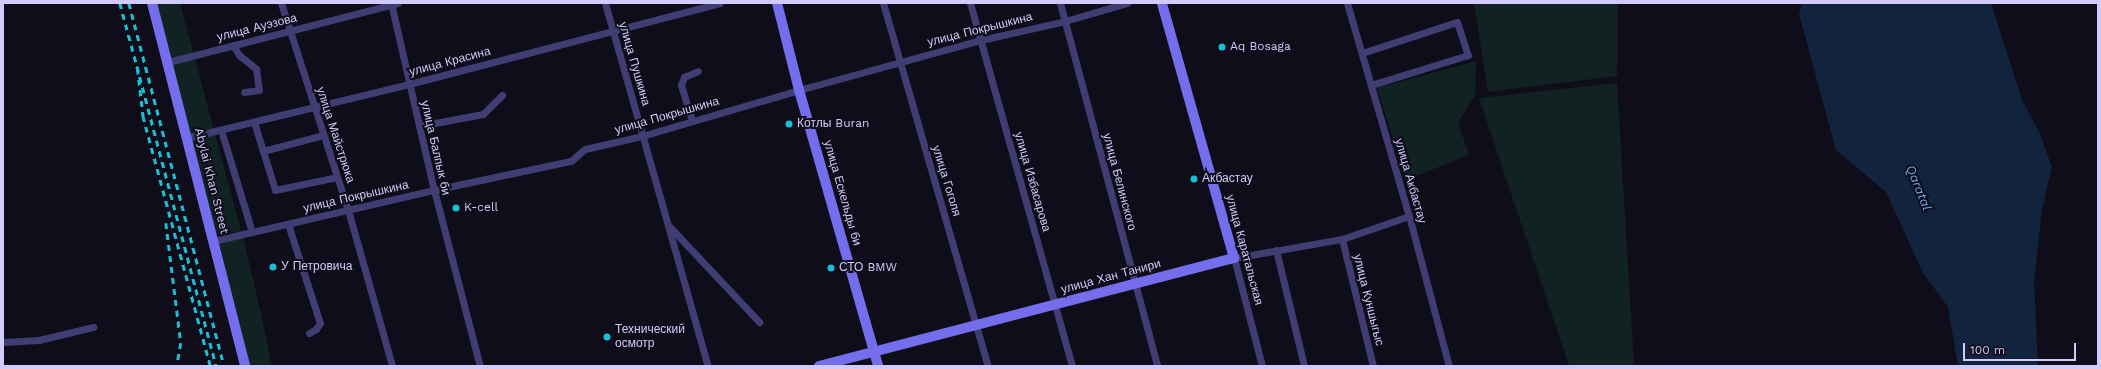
<!DOCTYPE html>
<html>
<head>
<meta charset="utf-8">
<style>
	body { margin:0 }
	#map { position:relative; width:2101px; height:369px; overflow:hidden; background:#0f0d1a; font-family:"Work Sans",sans-serif }
	div>[style] { position:absolute }
	[style*='--x'] { left:calc(var(--x)*1px); top:calc(var(--y)*1px); width:calc(var(--w)*1px); rotate:calc(var(--a)*1deg) }
	.green>* { inset:0; background:#102322 }
	.water>* { inset:0; background:#12233d }
	.street>* { height:7px; margin:-3.5px; padding:0 3.5px; transform-origin:3.5px; border-radius:3.5px; background:#403d73 }
	.secondary>* { height:10px; margin:-5px; padding:0 5px; transform-origin:5px; border-radius:5px; background:#746eed }
	.rail>* { height:2.5px; margin-top:-1.25px; transform-origin:0; background:repeating-linear-gradient(90deg,#1abfd6 0 6px,transparent 0 11px) }
	.dots>* { width:11px; height:11px; translate:-50% -50%; box-sizing:border-box; border:2px solid #0f0d1a; border-radius:50% }
	span { translate:-50% -50%; white-space:nowrap; text-align:center; line-height:1.15; -webkit-text-stroke:4px #0f0d1a; paint-order:stroke }
	.street-label { font-size:12px; color:#d2cbf9 }
	.poi-label { font-size:12px; color:#d2cbf9 }
	.left { translate:0 -50%; text-align:left }
	.water-label { font-size:13px; color:#66abec; font-style:italic }
	.frame { position:absolute; inset:0; border:4px solid #d2cbf9; pointer-events:none }
	.scale { position:absolute; left:1963px; top:343px; width:113px; height:18px; box-sizing:border-box; border:2px solid #d2cbf9; border-top:0; padding-left:5px; font-size:12px; line-height:14px; white-space:nowrap; color:#d2cbf9; -webkit-text-stroke:3px #0f0d1a; paint-order:stroke }
</style>
</head>
<body>
<div id="map">
	<div class="green">
		<i style="clip-path:polygon(155px 3px,180px 3px,241px 231px,214px 235px)"></i>
		<i style="clip-path:polygon(1474px 3px,1618px 3px,1617px 76px,1488px 92px)"></i>
		<i style="clip-path:polygon(1476px 61px,1475px 96px,1458px 122px,1469px 155px,1406px 180px,1377px 88px)"></i>
		<i style="clip-path:polygon(1617px 83px,1634px 366px,1569px 366px,1479px 98px)"></i>
		<i style="clip-path:polygon(243px 236px,262px 318px,272px 366px,247px 366px,215px 244px)"></i>
	</div>
	<div class="water">
		<i style="clip-path:polygon(1802px 3px,1991px 3px,2022px 100px,2040px 134px,2052px 167px,2042px 209px,2034px 281px,2038px 366px,1958px 366px,1948px 307px,1923px 273px,1886px 192px,1836px 150px,1799px 14px)"></i>
	</div>
	<div class="street">
		<i style="--x:281;--y:3;--w:218;--a:72.1"></i>
		<i style="--x:348;--y:210;--w:162;--a:74.2"></i>
		<i style="--x:391;--y:3;--w:192;--a:77.1"></i>
		<i style="--x:434;--y:190;--w:182;--a:75.4"></i>
		<i style="--x:605;--y:3;--w:377;--a:74.2"></i>
		<i style="--x:883;--y:3;--w:378;--a:73.9"></i>
		<i style="--x:970;--y:3;--w:377;--a:74.3"></i>
		<i style="--x:1060;--y:3;--w:376;--a:75"></i>
		<i style="--x:1347;--y:3;--w:222;--a:73.8"></i>
		<i style="--x:1409;--y:216;--w:155;--a:75.1"></i>
		<i style="--x:233;--y:45;--w:12;--a:59"></i>
		<i style="--x:239;--y:55;--w:22;--a:39"></i>
		<i style="--x:256;--y:69;--w:21;--a:82"></i>
		<i style="--x:259;--y:90;--w:15;--a:172"></i>
		<i style="--x:1362;--y:53;--w:100;--a:-18.1"></i>
		<i style="--x:1457;--y:22;--w:35;--a:72"></i>
		<i style="--x:1468;--y:55;--w:102;--a:162.8"></i>
		<i style="--x:168;--y:62;--w:237;--a:-14.4"></i>
		<i style="--x:692;--y:121;--w:38;--a:-107"></i>
		<i style="--x:681;--y:85;--w:9;--a:-69"></i>
		<i style="--x:684;--y:77;--w:15;--a:-23"></i>
		<i style="--x:254;--y:122;--w:71;--a:72.8"></i>
		<i style="--x:275;--y:190;--w:63;--a:-11.8"></i>
		<i style="--x:419;--y:126;--w:65;--a:-10.6"></i>
		<i style="--x:483;--y:114;--w:27;--a:-45"></i>
		<i style="--x:221;--y:130;--w:107;--a:73.1"></i>
		<i style="--x:186;--y:138;--w:229;--a:-13.6"></i>
		<i style="--x:409;--y:84;--w:321;--a:-14.6"></i>
		<i style="--x:263;--y:151;--w:62;--a:-14.9"></i>
		<i style="--x:288;--y:224;--w:104;--a:72.1"></i>
		<i style="--x:320;--y:323;--w:7;--a:124"></i>
		<i style="--x:316;--y:329;--w:8;--a:150"></i>
		<i style="--x:669;--y:226;--w:132;--a:46.8"></i>
		<i style="--x:1342;--y:239;--w:131;--a:76.3"></i>
		<i style="--x:213;--y:241;--w:227;--a:-13"></i>
		<i style="--x:434;--y:190;--w:140;--a:-12"></i>
		<i style="--x:571;--y:161;--w:18;--a:-41"></i>
		<i style="--x:585;--y:149;--w:58;--a:-12.8"></i>
		<i style="--x:642;--y:136;--w:164;--a:-16.3"></i>
		<i style="--x:799;--y:90;--w:189;--a:-15.4"></i>
		<i style="--x:981;--y:40;--w:86;--a:-12.7"></i>
		<i style="--x:1065;--y:21;--w:65;--a:-16.2"></i>
		<i style="--x:1276;--y:250;--w:119;--a:76.4"></i>
		<i style="--x:3;--y:342;--w:36;--a:-3"></i>
		<i style="--x:39;--y:340;--w:56;--a:-13.5"></i>
		<i style="--x:1262;--y:366;--w:112;--a:-104.5"></i>
		<i style="--x:1234;--y:258;--w:110;--a:-10"></i>
		<i style="--x:1342;--y:239;--w:71;--a:-18.9"></i>
	</div>
	<div class="secondary">
		<i style="--x:152;--y:3;--w:375;--a:75.6"></i>
		<i style="--x:777;--y:3;--w:90;--a:75.8"></i>
		<i style="--x:799;--y:90;--w:287;--a:74"></i>
		<i style="--x:819;--y:366;--w:429;--a:-14.6"></i>
		<i style="--x:1234;--y:258;--w:265;--a:-105.8"></i>
	</div>
	<div class="rail">
		<i style="--x:120;--y:3;--w:65;--a:74.9"></i>
		<i style="--x:129;--y:3;--w:375;--a:75.3"></i>
		<i style="--x:166;--y:223;--w:121;--a:82.9"></i>
		<i style="--x:181;--y:343;--w:23;--a:100"></i>
		<i style="--x:210;--y:366;--w:257;--a:-105.1"></i>
		<i style="--x:143;--y:118;--w:52;--a:-96.6"></i>
		<i style="--x:137;--y:66;--w:310;--a:75.2"></i>
	</div>
	<div class="dots">
		<i style="left:1222px;top:47px;background:#1abfd6"></i>
		<i style="left:789px;top:124px;background:#1abfd6"></i>
		<i style="left:1194px;top:179px;background:#1abfd6"></i>
		<i style="left:456px;top:208px;background:#1abfd6"></i>
		<i style="left:273px;top:267px;background:#1abfd6"></i>
		<i style="left:831px;top:268px;background:#1abfd6"></i>
		<i style="left:607px;top:337px;background:#1abfd6"></i>
	</div>
	<div class="street-label">
		<span style="left:257px;top:28px;rotate:-14deg">улица Ауэзова</span>
		<span style="left:980px;top:30px;rotate:-14deg">улица Покрышкина</span>
		<span style="left:450px;top:62px;rotate:-15deg">улица Красина</span>
		<span style="left:634px;top:64px;rotate:74deg">улица Пушкина</span>
		<span style="left:667px;top:116px;rotate:-16deg">улица Покрышкина</span>
		<span style="left:335px;top:135px;rotate:72deg">улица Майстрюка</span>
		<span style="left:435px;top:148px;rotate:77deg">улица Балпык би</span>
		<span style="left:211px;top:181px;rotate:76deg">Abylai Khan Street</span>
		<span style="left:946px;top:181px;rotate:73deg">улица Гоголя</span>
		<span style="left:1410px;top:181px;rotate:74deg">улица Акбастау</span>
		<span style="left:1032px;top:182px;rotate:74deg">улица Избасарова</span>
		<span style="left:1119px;top:182px;rotate:75deg">улица Белинского</span>
		<span style="left:842px;top:193px;rotate:74deg">улица Ескельды би</span>
		<span style="left:356px;top:197px;rotate:-13deg">улица Покрышкина</span>
		<span style="left:1244px;top:250px;rotate:75deg">улица Каратальская</span>
		<span style="left:1111px;top:277px;rotate:-15deg">улица Хан Танири</span>
		<span style="left:1368px;top:300px;rotate:76deg">улица Куншыгыс</span>
	</div>
	<div class="poi-label">
		<span class="left" style="left:1230px;top:47px">Aq Bosaga</span>
		<span class="left" style="left:797px;top:124px">Котлы Buran</span>
		<span class="left" style="left:1202px;top:179px">Акбастау</span>
		<span class="left" style="left:464px;top:208px">K-cell</span>
		<span class="left" style="left:281px;top:267px">У Петровича</span>
		<span class="left" style="left:839px;top:268px">СТО BMW</span>
		<span class="left" style="left:615px;top:337px">Технический<br>осмотр</span>
	</div>
	<div class="water-label">
		<span style="left:1918px;top:188px;rotate:68deg">Qaratal</span>
	</div>
	<div class="frame"></div>
	<div class="scale">100 m</div>
</div>
</body>
</html>
